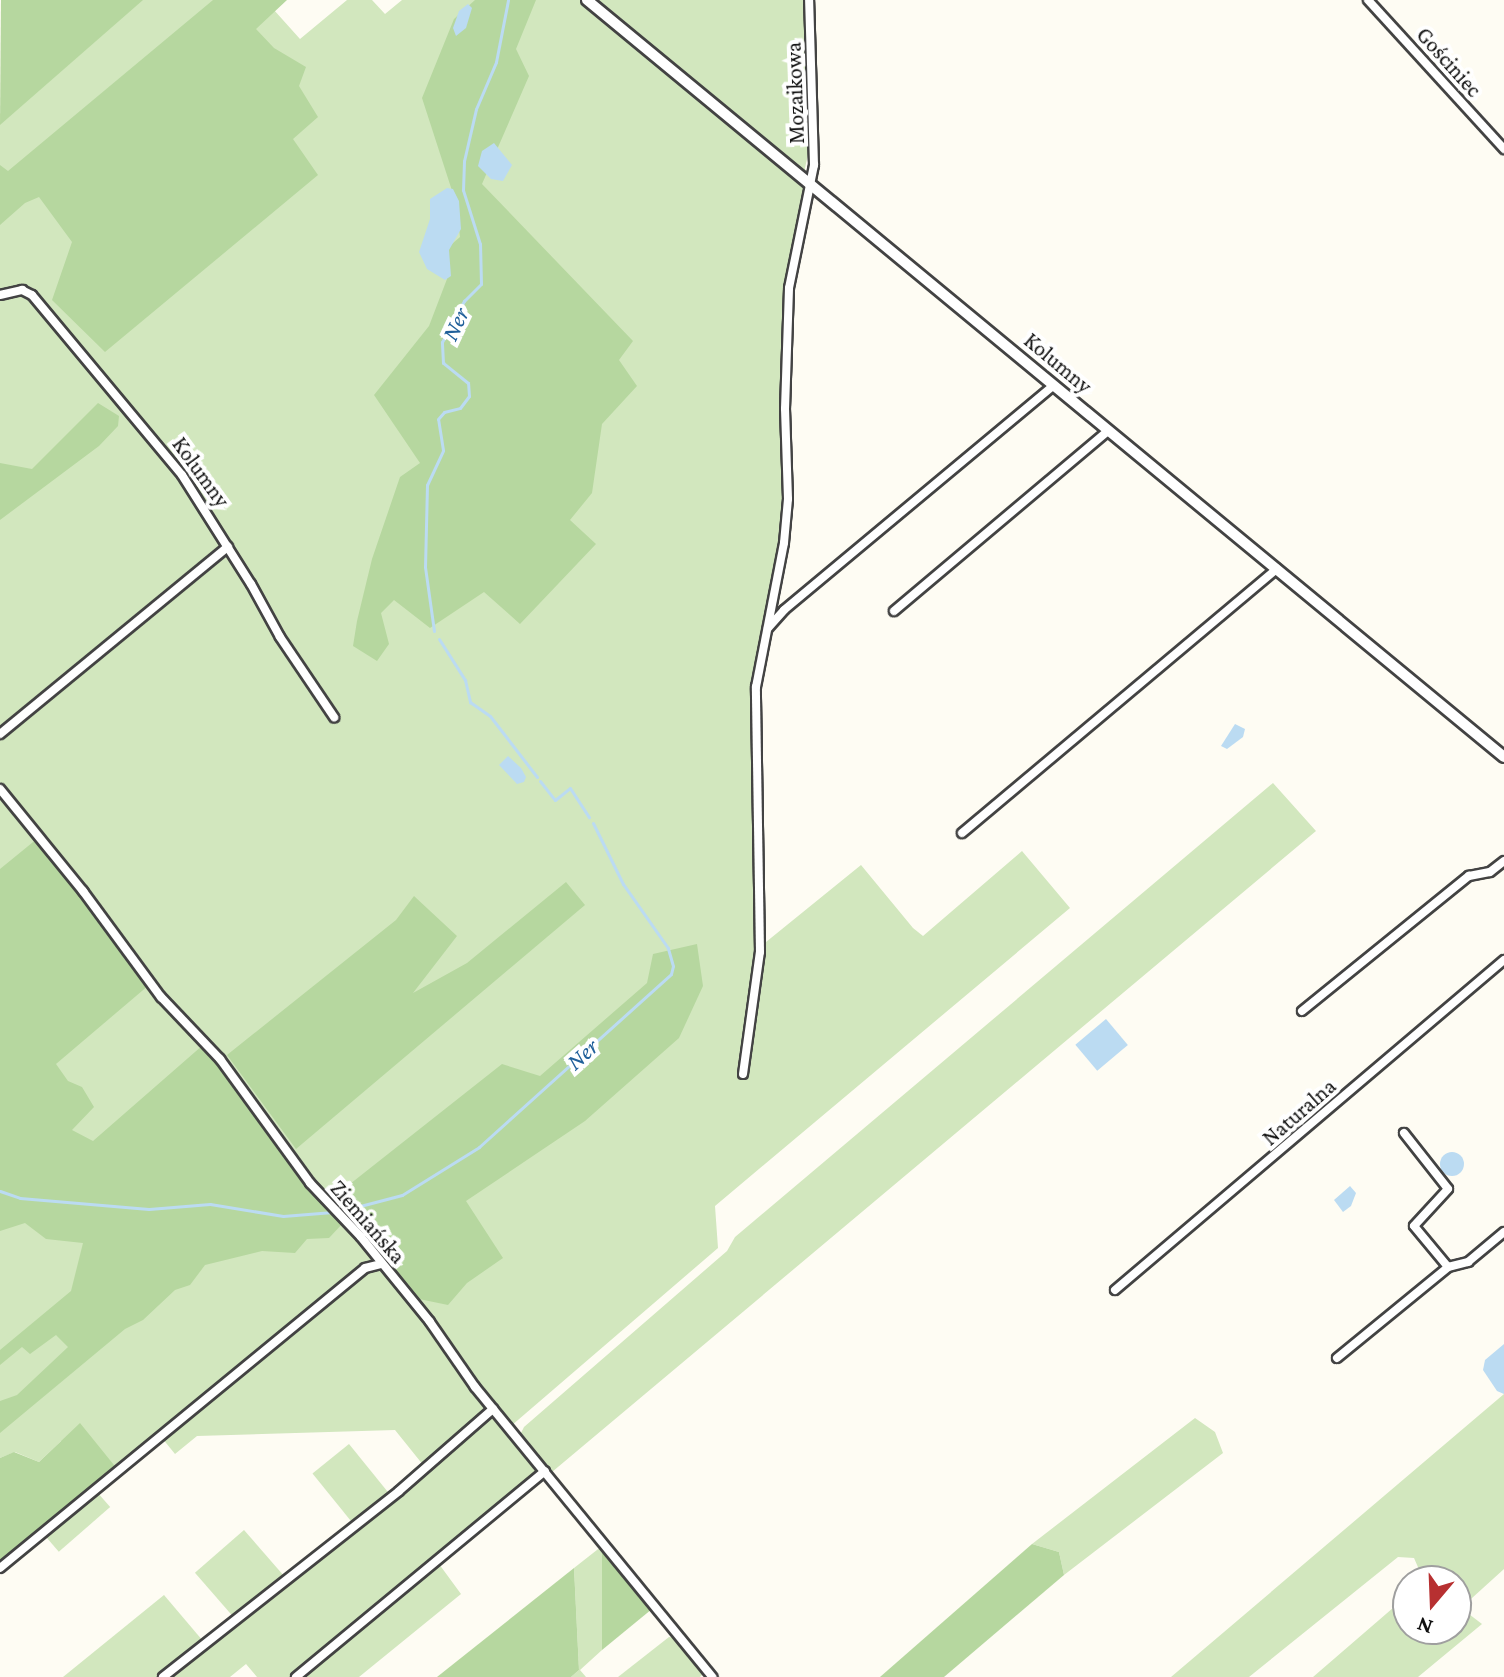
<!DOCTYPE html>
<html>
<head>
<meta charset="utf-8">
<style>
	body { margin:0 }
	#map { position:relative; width:1504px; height:1677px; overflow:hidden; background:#fefcf3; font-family:"Crimson Pro",serif }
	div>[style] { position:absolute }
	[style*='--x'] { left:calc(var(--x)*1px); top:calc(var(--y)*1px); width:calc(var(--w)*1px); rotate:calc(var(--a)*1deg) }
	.green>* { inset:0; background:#d2e7be; transform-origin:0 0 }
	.forest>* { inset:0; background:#b6d79f }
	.water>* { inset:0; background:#bbdbf2; transform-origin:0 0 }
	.round { border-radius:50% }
	.stream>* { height:3px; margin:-1.5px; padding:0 1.5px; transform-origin:1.5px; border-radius:1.5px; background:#bbdbf2 }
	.roads { filter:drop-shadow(2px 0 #434343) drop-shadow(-2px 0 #434343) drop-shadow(0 2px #434343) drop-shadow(0 -2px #434343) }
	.minor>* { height:8px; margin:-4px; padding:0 4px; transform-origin:4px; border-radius:4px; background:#fff }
	.tertiary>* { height:10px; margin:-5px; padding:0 5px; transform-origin:5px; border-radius:5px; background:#fff }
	span { translate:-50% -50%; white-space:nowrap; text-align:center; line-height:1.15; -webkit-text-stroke:8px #fff; paint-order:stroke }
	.street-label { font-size:22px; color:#101010 }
	.water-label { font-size:24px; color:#20609a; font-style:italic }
	.north { position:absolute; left:1392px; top:1565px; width:80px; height:80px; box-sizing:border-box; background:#fff; border:2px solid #9f9f9f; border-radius:50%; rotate:199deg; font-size:22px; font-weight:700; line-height:32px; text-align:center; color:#101010 }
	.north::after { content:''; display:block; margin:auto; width:28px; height:36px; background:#b73031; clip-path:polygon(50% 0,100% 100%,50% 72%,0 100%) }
</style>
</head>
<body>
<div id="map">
	<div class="green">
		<i style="clip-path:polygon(139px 0,265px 0,300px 39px,347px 0,372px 0,385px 14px,402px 0,804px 0,812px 137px,805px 168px,808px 195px,790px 273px,785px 513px,757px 675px,761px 946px,861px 865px,913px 928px,923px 936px,1022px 851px,1070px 908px,715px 1206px,718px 1248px,511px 1426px,545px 1476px,439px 1564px,461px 1594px,359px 1677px,257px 1677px,246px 1664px,230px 1677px,166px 1677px,477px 1428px,424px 1466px,395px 1430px,197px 1436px,175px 1454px,162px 1438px,118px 1470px,61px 1441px,39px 1462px,15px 1452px,0 1458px,0 114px)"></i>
		<i style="clip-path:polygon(1273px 783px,1316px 831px,552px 1472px,521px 1433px,524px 1427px,727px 1251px,735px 1237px)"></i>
		<i style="clip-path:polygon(1504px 1394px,1504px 1569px,1461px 1608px,1482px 1624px,1418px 1677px,1313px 1677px,1408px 1595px,1408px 1629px,1456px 1629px,1456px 1581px,1424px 1581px,1414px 1558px,1398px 1557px,1249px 1677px,1171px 1677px)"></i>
		<i style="clip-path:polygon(1195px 1418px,1215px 1432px,1223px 1453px,1064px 1575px,1059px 1552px,1032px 1544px)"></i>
		<i style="left:349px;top:1444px;width:65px;height:47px;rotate:51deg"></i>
		<i style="left:97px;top:1492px;width:20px;height:68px;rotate:49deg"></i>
		<i style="left:244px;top:1530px;width:62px;height:65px;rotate:49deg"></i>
		<i style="clip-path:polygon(602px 1546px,602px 1650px,580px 1670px,586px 1677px,571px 1677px,579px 1670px,574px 1568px)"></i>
		<i style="clip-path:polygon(164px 1595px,203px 1641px,159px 1677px,63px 1677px)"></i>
		<i style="clip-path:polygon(669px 1637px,676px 1638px,704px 1673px,700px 1677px,618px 1677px)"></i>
	</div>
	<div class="forest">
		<i style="clip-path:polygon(1px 0,143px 0,0 125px)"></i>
		<i style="clip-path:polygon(213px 0,287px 0,256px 29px,274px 48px,306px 67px,299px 86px,318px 117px,293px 139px,318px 175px,105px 352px,52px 300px,72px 242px,39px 197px,25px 203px,0 225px,0 165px,8px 171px)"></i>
		<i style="clip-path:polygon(475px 0,536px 0,516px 49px,529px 76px,482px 184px,633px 341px,619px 360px,637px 386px,602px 424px,592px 493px,570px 520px,596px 544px,520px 624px,484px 592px,430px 628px,394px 600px,381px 613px,389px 644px,377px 661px,353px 646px,357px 621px,372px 559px,400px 477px,420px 463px,374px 395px,429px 326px,447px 279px,445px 250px,460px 237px,456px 203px,422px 98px,454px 19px)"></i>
		<i style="clip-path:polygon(98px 403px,119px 416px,118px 426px,99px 446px,0 520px,0 463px,32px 469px)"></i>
		<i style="clip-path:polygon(38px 838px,149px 985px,56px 1064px,68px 1081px,82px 1087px,94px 1107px,72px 1130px,93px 1141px,203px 1045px,344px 1222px,329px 1238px,307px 1239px,295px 1253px,262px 1251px,205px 1265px,190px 1285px,175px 1290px,143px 1320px,125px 1329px,0 1433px,0 1401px,17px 1395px,68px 1347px,56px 1335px,30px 1354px,22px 1347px,0 1365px,0 1350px,71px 1291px,83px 1243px,46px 1239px,25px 1223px,0 1231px,0 869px)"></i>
		<i style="clip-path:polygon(566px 882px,585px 905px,296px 1149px,227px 1055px,396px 920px,414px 896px,457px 936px,413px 993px,467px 963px)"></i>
		<i style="clip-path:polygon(697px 944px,703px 986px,679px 1038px,585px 1121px,466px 1201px,503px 1258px,467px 1283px,448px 1305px,419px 1299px,339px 1202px,350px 1184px,502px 1064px,540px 1076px,647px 983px,653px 954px)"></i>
		<i style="clip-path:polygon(80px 1423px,118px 1470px,0 1565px,0 1458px,14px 1452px,39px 1462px)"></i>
		<i style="clip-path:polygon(1032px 1544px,1059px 1552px,1064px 1575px,944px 1677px,880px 1677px)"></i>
		<i style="clip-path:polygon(602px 1546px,652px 1609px,602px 1650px)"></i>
		<i style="clip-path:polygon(574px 1568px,579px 1670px,571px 1677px,437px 1677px)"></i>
	</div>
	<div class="water">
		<i style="clip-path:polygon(468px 4px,472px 8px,466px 28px,456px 36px,453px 28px,459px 11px)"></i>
		<i style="clip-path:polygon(494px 143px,512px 165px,503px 181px,491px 179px,478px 166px,482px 151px)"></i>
		<i style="clip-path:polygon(447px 188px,453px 189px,459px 201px,461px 229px,449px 250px,451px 276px,445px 280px,427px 269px,419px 252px,430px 219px,430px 199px)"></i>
		<i style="clip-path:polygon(1235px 724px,1245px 729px,1243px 737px,1227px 749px,1221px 746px)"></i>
		<i style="clip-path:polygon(508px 756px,521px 768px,526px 777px,524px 782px,517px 784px,499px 765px)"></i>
		<i style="left:1106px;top:1019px;width:34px;height:40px;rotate:50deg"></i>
		<i class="round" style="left:1440px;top:1152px;width:24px;height:24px"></i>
		<i style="clip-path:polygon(1350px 1186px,1356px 1193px,1351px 1206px,1343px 1212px,1334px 1200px)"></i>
		<i style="clip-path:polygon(1504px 1344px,1504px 1394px,1497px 1391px,1483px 1370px,1485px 1360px)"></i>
	</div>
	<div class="stream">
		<i style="--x:434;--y:631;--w:65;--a:-98"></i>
		<i style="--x:425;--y:567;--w:82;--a:-88.6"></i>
		<i style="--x:427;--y:485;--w:38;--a:-65"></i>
		<i style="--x:443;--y:450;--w:31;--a:-99"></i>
		<i style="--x:438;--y:419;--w:9;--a:-49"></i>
		<i style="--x:444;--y:412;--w:16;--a:-14"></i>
		<i style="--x:460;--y:408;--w:15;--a:-53"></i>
		<i style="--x:469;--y:396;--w:13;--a:-94"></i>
		<i style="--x:468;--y:383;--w:32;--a:-141"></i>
		<i style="--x:443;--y:363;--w:21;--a:-93"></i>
		<i style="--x:442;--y:342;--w:47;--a:-61.8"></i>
		<i style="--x:464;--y:301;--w:24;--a:-45"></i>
		<i style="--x:481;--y:284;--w:40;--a:-91.4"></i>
		<i style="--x:480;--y:244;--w:57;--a:-107.5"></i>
		<i style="--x:463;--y:190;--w:29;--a:-88"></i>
		<i style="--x:464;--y:161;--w:53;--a:-77"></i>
		<i style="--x:476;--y:109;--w:51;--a:-66.9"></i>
		<i style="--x:496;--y:62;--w:63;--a:-79"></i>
		<i style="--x:439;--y:639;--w:49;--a:57.6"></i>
		<i style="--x:465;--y:680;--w:23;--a:77"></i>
		<i style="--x:470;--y:702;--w:24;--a:35"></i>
		<i style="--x:490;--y:716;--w:77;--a:52.4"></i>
		<i style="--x:540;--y:781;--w:24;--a:52"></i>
		<i style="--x:555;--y:800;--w:19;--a:-39"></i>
		<i style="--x:570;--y:788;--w:35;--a:57"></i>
		<i style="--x:0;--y:1191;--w:21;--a:19"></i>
		<i style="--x:20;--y:1198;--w:129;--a:4.9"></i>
		<i style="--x:149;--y:1209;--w:61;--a:-4.7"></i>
		<i style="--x:210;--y:1204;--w:74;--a:9.3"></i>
		<i style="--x:283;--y:1216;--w:50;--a:-4.6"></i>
		<i style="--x:341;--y:1211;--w:63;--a:-14.7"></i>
		<i style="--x:402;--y:1195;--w:91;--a:-31.9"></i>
		<i style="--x:479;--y:1147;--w:258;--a:-42"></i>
		<i style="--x:671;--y:974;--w:8;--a:-76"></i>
		<i style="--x:673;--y:966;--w:19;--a:-106"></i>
		<i style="--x:668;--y:948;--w:78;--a:-125.1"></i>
		<i style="--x:623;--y:884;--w:68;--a:-116.2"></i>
	</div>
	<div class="roads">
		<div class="minor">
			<i style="--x:1368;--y:0;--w:202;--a:47.6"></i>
			<i style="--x:0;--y:295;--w:23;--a:-13"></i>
			<i style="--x:22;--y:290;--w:11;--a:27"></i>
			<i style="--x:32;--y:295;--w:234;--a:50.2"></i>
			<i style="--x:182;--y:475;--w:129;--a:57.7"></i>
			<i style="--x:251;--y:584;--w:60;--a:61.3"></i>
			<i style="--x:280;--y:637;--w:97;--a:56"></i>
			<i style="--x:894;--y:611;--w:280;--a:-40.1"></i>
			<i style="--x:768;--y:628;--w:24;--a:-48"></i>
			<i style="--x:784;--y:610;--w:350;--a:-39.8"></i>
			<i style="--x:0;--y:734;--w:295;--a:-39.4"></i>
			<i style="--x:0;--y:789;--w:132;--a:50.9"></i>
			<i style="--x:83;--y:891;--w:132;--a:53.7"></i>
			<i style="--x:161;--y:997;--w:86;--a:46.4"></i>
			<i style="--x:220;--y:1059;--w:153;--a:54"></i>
			<i style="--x:310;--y:1183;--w:74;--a:46.6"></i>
			<i style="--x:361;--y:1237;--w:109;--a:50.9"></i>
			<i style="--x:430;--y:1322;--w:79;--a:55.3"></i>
			<i style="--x:475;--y:1387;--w:375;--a:50.7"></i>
			<i style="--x:962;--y:833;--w:411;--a:-40"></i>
			<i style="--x:1302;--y:1011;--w:215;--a:-39"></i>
			<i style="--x:1469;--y:876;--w:21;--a:-11"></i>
			<i style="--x:1490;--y:872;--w:18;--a:-38"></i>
			<i style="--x:743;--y:1074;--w:123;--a:-82.1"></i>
			<i style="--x:760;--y:952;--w:265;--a:-90.9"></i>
			<i style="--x:756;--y:687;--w:147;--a:-79"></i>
			<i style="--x:784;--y:543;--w:44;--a:-84.8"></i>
			<i style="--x:788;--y:499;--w:90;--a:-91.9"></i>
			<i style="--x:785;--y:409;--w:121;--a:-88.1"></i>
			<i style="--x:789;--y:288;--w:126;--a:-78.5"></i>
			<i style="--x:814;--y:165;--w:165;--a:-91.7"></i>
			<i style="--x:1404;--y:1133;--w:71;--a:51.8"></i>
			<i style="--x:1448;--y:1189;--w:50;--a:132.6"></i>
			<i style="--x:1414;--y:1226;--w:53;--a:50.3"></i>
			<i style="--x:1115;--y:1290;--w:510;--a:-40.31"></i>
			<i style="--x:1337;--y:1358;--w:144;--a:-39.3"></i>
			<i style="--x:1448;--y:1267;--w:21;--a:-14"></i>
			<i style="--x:1468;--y:1262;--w:47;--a:-39.8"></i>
			<i style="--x:0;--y:1568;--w:472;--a:-39.4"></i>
			<i style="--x:365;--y:1268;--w:16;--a:-14"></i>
			<i style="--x:163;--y:1677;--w:300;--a:-38.2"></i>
			<i style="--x:399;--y:1491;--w:125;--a:-41.1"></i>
			<i style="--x:296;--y:1677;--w:323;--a:-39.6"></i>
		</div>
		<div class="tertiary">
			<i style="--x:587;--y:0;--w:1189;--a:39.54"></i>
		</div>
	</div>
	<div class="street-label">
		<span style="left:1449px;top:62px;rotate:48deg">Gościniec</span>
		<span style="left:795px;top:93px;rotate:-92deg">Mozaikowa</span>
		<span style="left:1058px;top:363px;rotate:40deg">Kolumny</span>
		<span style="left:201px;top:472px;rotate:54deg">Kolumny</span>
		<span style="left:1299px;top:1112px;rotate:-41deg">Naturalna</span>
		<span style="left:368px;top:1222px;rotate:49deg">Ziemiańska</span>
	</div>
	<div class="water-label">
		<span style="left:455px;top:324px;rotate:-65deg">Ner</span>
		<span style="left:582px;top:1054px;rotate:-42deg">Ner</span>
	</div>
	<div class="north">N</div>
</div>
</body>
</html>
